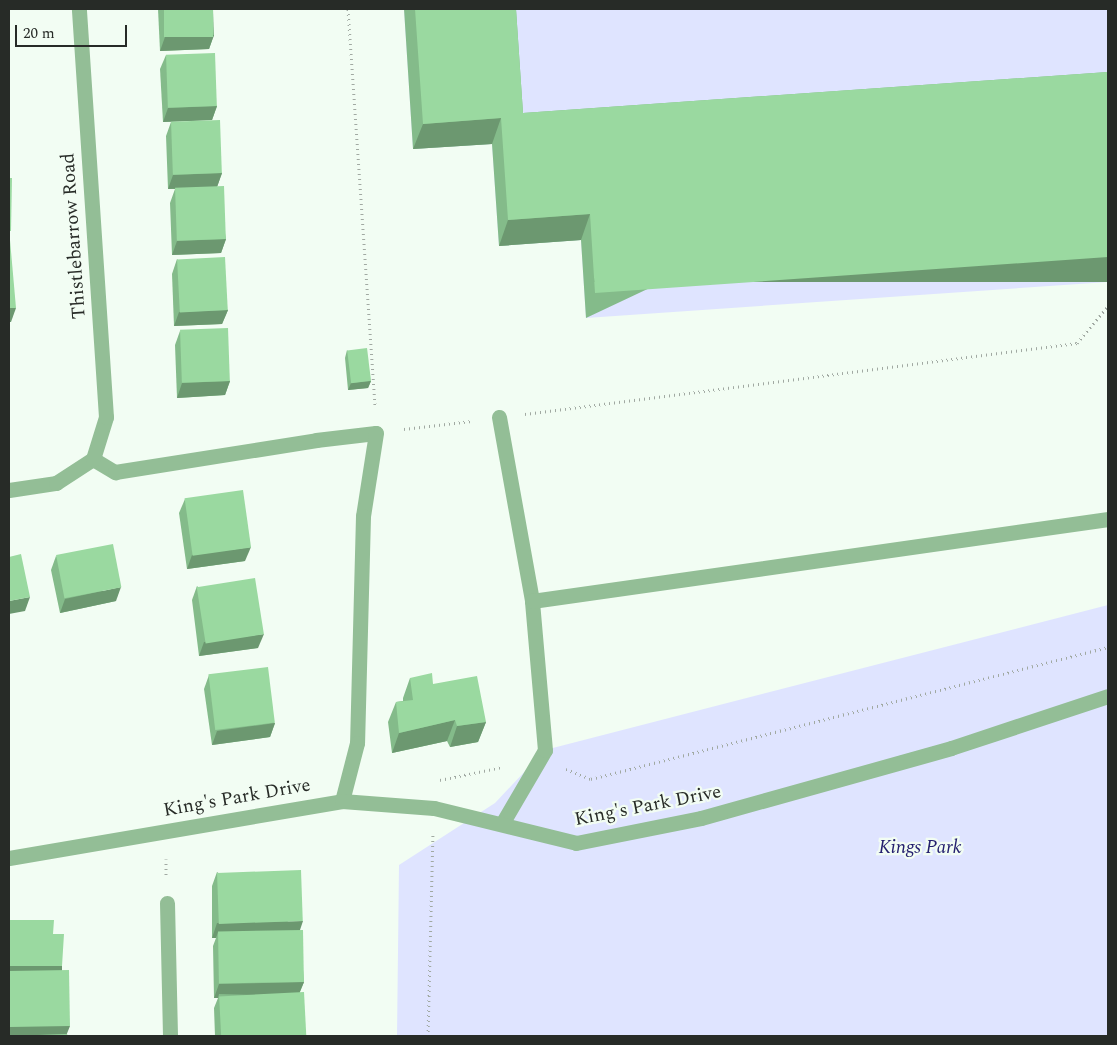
<!DOCTYPE html>
<html>
<head>
<meta charset="utf-8">
<style>
	body { margin:0 }
	#map { position:relative; width:1117px; height:1045px; overflow:hidden; background:#f2fdf3; font-family:Spectral,serif }
	div>[style] { position:absolute }
	[style*='--x'] { left:calc(var(--x)*1px); top:calc(var(--y)*1px); width:calc(var(--w)*1px); rotate:calc(var(--a)*1deg) }
	.green>* { inset:0; background:#dfe4ff }
	.path>* { height:3px; margin-top:-1.5px; transform-origin:0; background:repeating-linear-gradient(90deg,#a1a9a2 0 1px,transparent 0 5px) }
	.lane>* { height:15px; margin:-7.5px; padding:0 7.5px; transform-origin:7.5px; border-radius:7.5px; background:#93be96 }
	.street>* { height:15px; margin:-7.5px; padding:0 7.5px; transform-origin:7.5px; border-radius:7.5px; background:#93be96 }
	.wall>* { inset:0; background:#84bb8a }
	.shaded-wall>* { inset:0; background:#6c9870; transform-origin:0 0 }
	.building>* { inset:0; background:#9ad9a0; transform-origin:0 0 }
	span { translate:-50% -50%; white-space:nowrap; text-align:center; line-height:1.15; -webkit-text-stroke:4.5px #f2fdf3; paint-order:stroke }
	.street-label { font-size:19px; color:#272b27 }
	.park-label { font-size:19px; color:#24206f; font-style:italic }
	.frame { position:absolute; inset:0; border:10px solid #272b27; pointer-events:none }
	.scale { position:absolute; left:15px; top:25px; width:112px; height:22px; box-sizing:border-box; border:2px solid #272b27; border-top:0; padding-left:6px; font-size:15px; line-height:18px; white-space:nowrap; color:#272b27; -webkit-text-stroke:4px #f2fdf3; paint-order:stroke }
</style>
</head>
<body>
<div id="map">
	<div class="green">
		<i style="clip-path:polygon(404px 9px,1108px 9px,1108px 282px,586px 318px,581px 240px,499px 246px,492px 144px,413px 149px)"></i>
		<i style="clip-path:polygon(1108px 605px,1108px 1036px,397px 1036px,399px 865px,495px 803px,545px 750px)"></i>
	</div>
	<div class="path">
		<i style="--x:348;--y:9;--w:399;--a:86.1"></i>
		<i style="--x:525;--y:414;--w:557;--a:-7.33"></i>
		<i style="--x:1077;--y:343;--w:48;--a:-50"></i>
		<i style="--x:404;--y:429;--w:68;--a:-6.7"></i>
		<i style="--x:566;--y:769;--w:27;--a:22"></i>
		<i style="--x:591;--y:779;--w:534;--a:-14.32"></i>
		<i style="--x:440;--y:780;--w:63;--a:-11.8"></i>
		<i style="--x:166;--y:859;--w:19;--a:90"></i>
		<i style="--x:428;--y:1036;--w:202;--a:-88.6"></i>
	</div>
	<div class="lane">
		<i style="--x:499;--y:417;--w:187;--a:79.8"></i>
		<i style="--x:316;--y:440;--w:60;--a:-6.7"></i>
		<i style="--x:376;--y:433;--w:84;--a:98.9"></i>
		<i style="--x:363;--y:516;--w:227;--a:91.5"></i>
		<i style="--x:357;--y:743;--w:60;--a:104.5"></i>
		<i style="--x:503;--y:822;--w:83;--a:-59.7"></i>
		<i style="--x:545;--y:750;--w:150;--a:-95"></i>
		<i style="--x:532;--y:601;--w:582;--a:-8.1"></i>
	</div>
	<div class="street">
		<i style="--x:93;--y:459;--w:26;--a:31"></i>
		<i style="--x:115;--y:472;--w:204;--a:-9"></i>
		<i style="--x:9;--y:490;--w:48;--a:-8.5"></i>
		<i style="--x:56;--y:483;--w:44;--a:-33"></i>
		<i style="--x:93;--y:459;--w:44;--a:-72.8"></i>
		<i style="--x:106;--y:417;--w:409;--a:-93.8"></i>
		<i style="--x:9;--y:858;--w:338;--a:-9.7"></i>
		<i style="--x:342;--y:801;--w:92;--a:4.4"></i>
		<i style="--x:434;--y:808;--w:146;--a:13.8"></i>
		<i style="--x:576;--y:843;--w:127;--a:-11.3"></i>
		<i style="--x:701;--y:818;--w:260;--a:-15.6"></i>
		<i style="--x:951;--y:748;--w:165;--a:-18.3"></i>
		<i style="--x:167;--y:903;--w:133;--a:88.7"></i>
	</div>
	<div class="wall">
		<i style="clip-path:polygon(158px 9px,213px 9px,214px 35px,209px 49px,160px 51px)"></i>
		<i style="clip-path:polygon(404px 9px,516px 9px,523px 113px,1108px 72px,586px 318px,581px 240px,499px 246px,492px 144px,413px 149px)"></i>
		<i style="clip-path:polygon(166px 55px,217px 106px,212px 120px,163px 122px,160px 69px)"></i>
		<i style="clip-path:polygon(171px 122px,222px 173px,217px 187px,226px 239px,221px 253px,172px 255px,170px 203px,175px 189px,168px 189px,166px 136px)"></i>
		<i style="clip-path:polygon(177px 259px,228px 310px,222px 324px,174px 326px,172px 274px)"></i>
		<i style="clip-path:polygon(180px 331px,230px 381px,225px 395px,177px 398px,175px 345px)"></i>
		<i style="clip-path:polygon(347px 350px,371px 381px,368px 388px,348px 390px,345px 358px)"></i>
		<i style="clip-path:polygon(185px 499px,245px 561px,187px 569px,179px 513px)"></i>
		<i style="clip-path:polygon(56px 556px,116px 601px,60px 613px,51px 570px)"></i>
		<i style="clip-path:polygon(197px 586px,258px 648px,199px 656px,192px 600px)"></i>
		<i style="clip-path:polygon(209px 675px,275px 723px,270px 737px,212px 745px,204px 689px)"></i>
		<i style="clip-path:polygon(410px 678px,433px 684px,486px 722px,478px 742px,450px 747px,447px 741px,392px 753px,388px 722px,396px 702px,403px 701px,403px 698px)"></i>
		<i style="clip-path:polygon(217px 872px,300px 930px,304px 982px,300px 992px,306px 1036px,215px 1036px,214px 1008px,218px 998px,214px 998px,213px 946px,216px 938px,212px 938px,212px 886px)"></i>
	</div>
	<div class="shaded-wall">
		<i style="clip-path:polygon(214px 35px,209px 49px,160px 51px,165px 37px)"></i>
		<i style="clip-path:polygon(217px 106px,212px 120px,163px 122px,168px 108px)"></i>
		<i style="clip-path:polygon(501px 118px,492px 144px,413px 149px,423px 124px)"></i>
		<i style="clip-path:polygon(222px 173px,217px 187px,168px 189px,173px 175px)"></i>
		<i style="clip-path:polygon(590px 214px,581px 240px,499px 246px,508px 220px)"></i>
		<i style="clip-path:polygon(226px 239px,221px 253px,172px 255px,177px 241px)"></i>
		<i style="left:1108px;top:257px;width:25px;height:514px;rotate:90deg"></i>
		<i style="clip-path:polygon(9px 308px,16px 308px,11px 322px,9px 322px)"></i>
		<i style="clip-path:polygon(228px 310px,222px 324px,174px 326px,179px 312px)"></i>
		<i style="clip-path:polygon(230px 381px,225px 395px,177px 398px,182px 383px)"></i>
		<i style="clip-path:polygon(371px 381px,368px 388px,348px 390px,351px 383px)"></i>
		<i style="clip-path:polygon(251px 547px,245px 561px,187px 569px,192px 555px)"></i>
		<i style="clip-path:polygon(121px 587px,116px 601px,60px 613px,65px 599px)"></i>
		<i style="clip-path:polygon(30px 597px,25px 611px,9px 614px,9px 601px)"></i>
		<i style="clip-path:polygon(264px 634px,258px 648px,199px 656px,204px 642px)"></i>
		<i style="clip-path:polygon(455px 720px,447px 741px,392px 753px,399px 733px)"></i>
		<i style="clip-path:polygon(486px 722px,478px 742px,450px 747px,457px 726px)"></i>
		<i style="clip-path:polygon(275px 723px,270px 737px,212px 745px,217px 731px)"></i>
		<i style="clip-path:polygon(303px 921px,298px 936px,218px 932px,216px 938px,212px 938px,217px 923px)"></i>
		<i style="left:9px;top:966px;width:53px;height:14px"></i>
		<i style="clip-path:polygon(304px 982px,298px 996px,219px 994px,218px 998px,214px 998px,219px 984px)"></i>
		<i style="clip-path:polygon(9px 1025px,70px 1026px,66px 1036px,9px 1036px)"></i>
	</div>
	<div class="building">
		<i style="left:164px;top:9px;width:49px;height:28px"></i>
		<i style="clip-path:polygon(415px 9px,516px 9px,523px 113px,1108px 72px,1108px 257px,595px 293px,590px 214px,508px 220px,501px 118px,423px 124px)"></i>
		<i style="left:215px;top:53px;width:53px;height:49px;rotate:88deg"></i>
		<i style="left:220px;top:120px;width:53px;height:49px;rotate:88deg"></i>
		<i style="clip-path:polygon(9px 178px,12px 178px,11px 231px,9px 231px)"></i>
		<i style="left:224px;top:186px;width:53px;height:49px;rotate:88deg"></i>
		<i style="clip-path:polygon(9px 240px,10px 240px,16px 308px,9px 308px)"></i>
		<i style="left:225px;top:257px;width:53px;height:48px;rotate:87deg"></i>
		<i style="left:228px;top:328px;width:53px;height:48px;rotate:88deg"></i>
		<i style="left:367px;top:348px;width:33px;height:20px;rotate:83deg"></i>
		<i style="left:243px;top:490px;width:58px;height:59px;rotate:82deg"></i>
		<i style="left:113px;top:544px;width:44px;height:58px;rotate:79deg"></i>
		<i style="clip-path:polygon(21px 554px,30px 597px,9px 601px,9px 557px)"></i>
		<i style="left:255px;top:578px;width:57px;height:59px;rotate:81deg"></i>
		<i style="left:268px;top:667px;width:56px;height:60px;rotate:83deg"></i>
		<i style="clip-path:polygon(432px 673px,433px 684px,477px 676px,486px 722px,457px 726px,455px 720px,399px 733px,396px 702px,413px 700px,410px 678px)"></i>
		<i style="left:301px;top:870px;width:51px;height:84px;rotate:88deg"></i>
		<i style="clip-path:polygon(9px 920px,54px 920px,53px 934px,64px 934px,62px 966px,9px 966px)"></i>
		<i style="left:303px;top:930px;width:52px;height:85px;rotate:89deg"></i>
		<i style="left:69px;top:970px;width:56px;height:60px;rotate:89deg"></i>
		<i style="left:304px;top:992px;width:44px;height:85px;rotate:87deg"></i>
		<i style="clip-path:polygon(67px 1034px,68px 1036px,9px 1036px)"></i>
	</div>
	<div class="street-label">
		<span style="left:74px;top:236px;rotate:-94deg">Thistlebarrow Road</span>
		<span style="left:237px;top:798px;rotate:-10deg">King's Park Drive</span>
		<span style="left:648px;top:806px;rotate:-11deg">King's Park Drive</span>
	</div>
	<div class="park-label">
		<span style="left:920px;top:848px">Kings Park</span>
	</div>
	<div class="frame"></div>
	<div class="scale">20 m</div>
</div>
</body>
</html>
